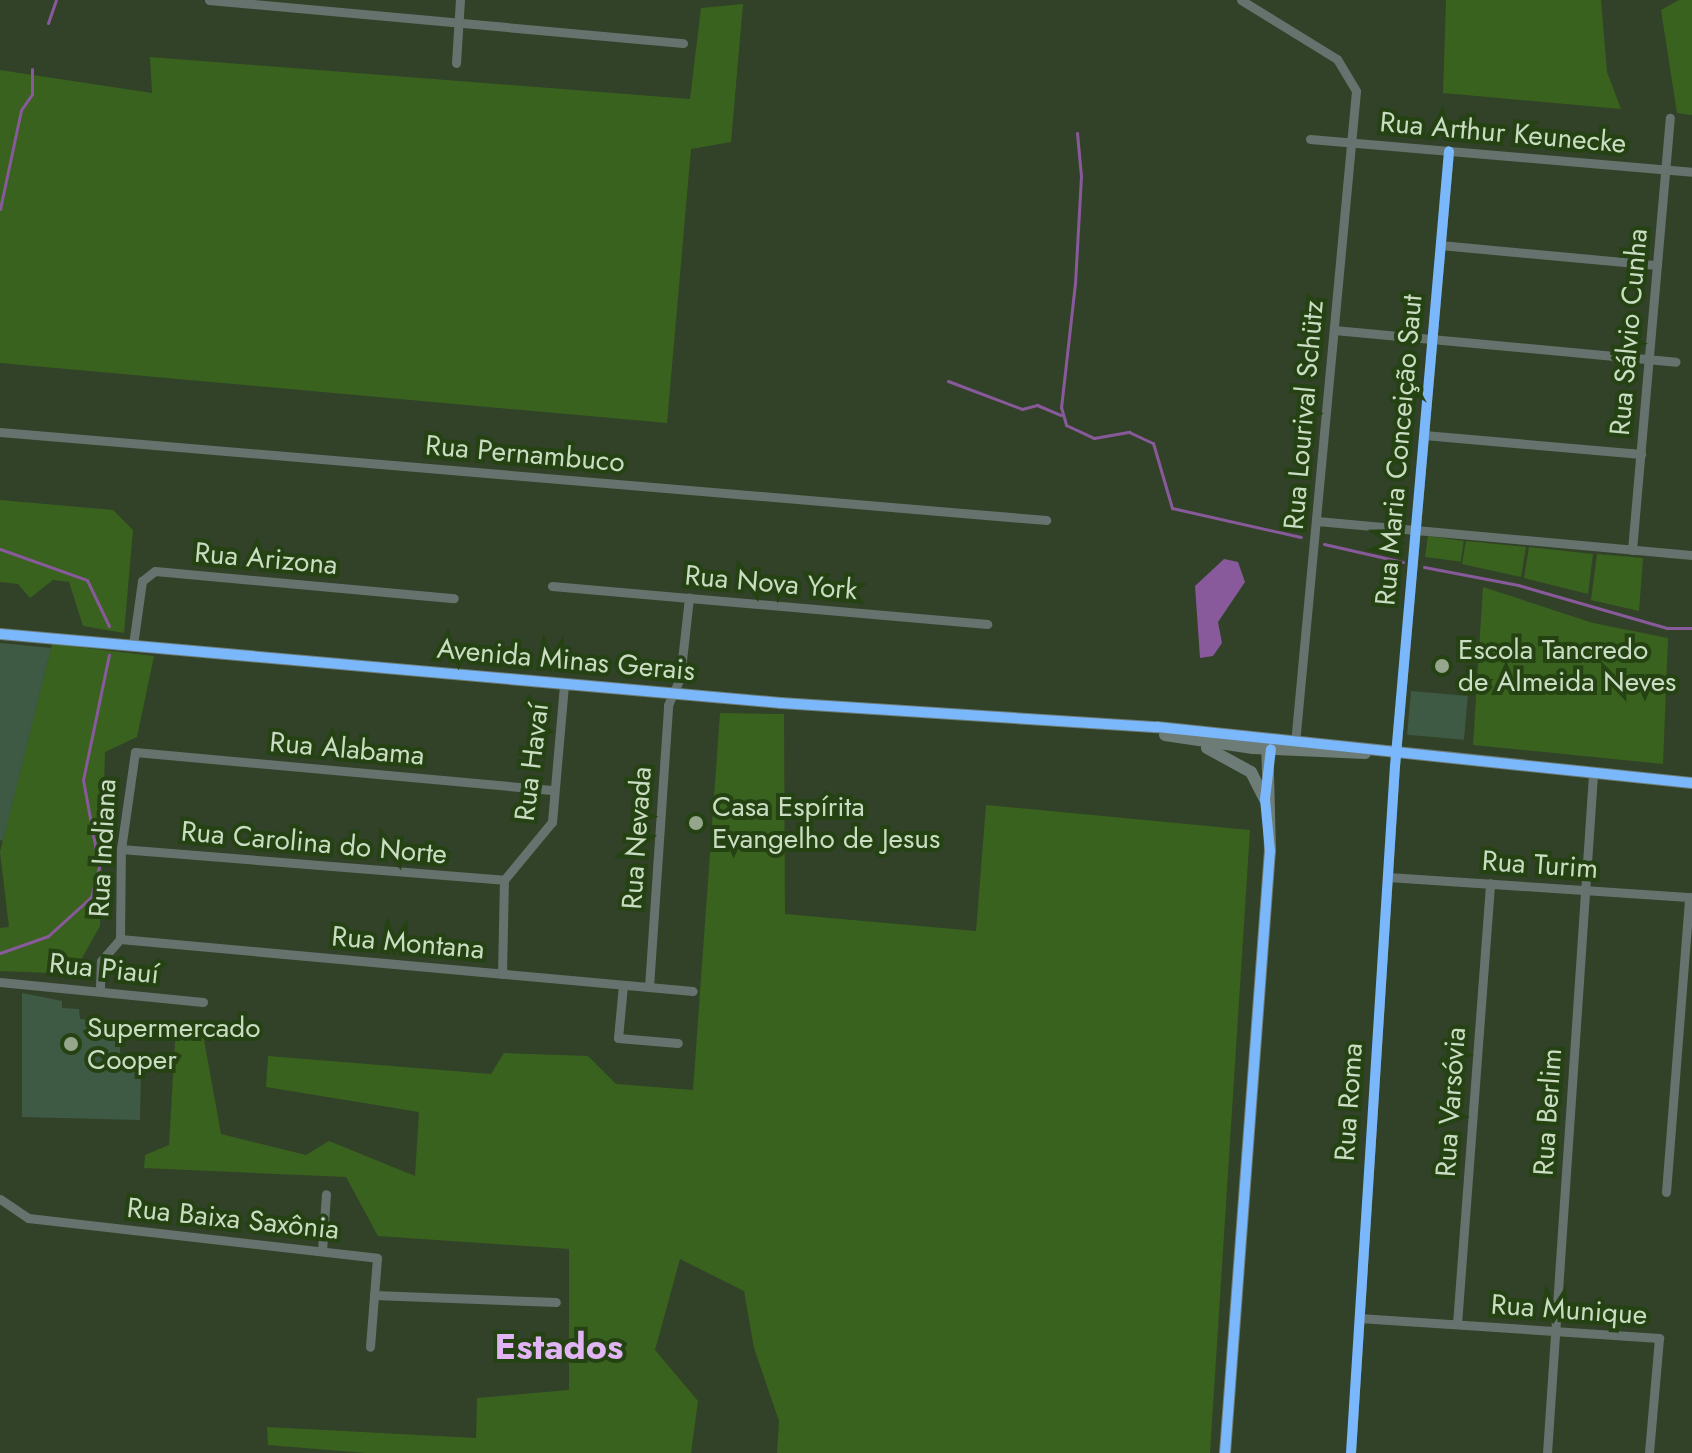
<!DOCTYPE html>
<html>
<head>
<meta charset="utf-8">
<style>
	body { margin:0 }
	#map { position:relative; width:1692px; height:1453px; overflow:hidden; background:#324228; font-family:Jost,sans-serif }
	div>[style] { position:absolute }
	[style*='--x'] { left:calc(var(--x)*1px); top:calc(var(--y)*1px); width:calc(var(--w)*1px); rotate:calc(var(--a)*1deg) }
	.green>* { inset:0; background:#39621e; transform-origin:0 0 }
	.water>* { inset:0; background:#885a9b }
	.stream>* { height:3px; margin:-1.5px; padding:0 1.5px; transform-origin:1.5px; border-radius:1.5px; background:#885a9b }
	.building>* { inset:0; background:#3f5a44; transform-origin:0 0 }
	.street>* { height:9px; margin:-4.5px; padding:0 4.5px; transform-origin:4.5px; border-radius:4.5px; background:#66726e }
	.secondary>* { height:12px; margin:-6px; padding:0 6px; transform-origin:6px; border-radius:6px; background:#6d7c77 }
	.cycleway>* { height:10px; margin:-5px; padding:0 5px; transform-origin:5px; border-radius:5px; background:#7ab7fb }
	.dots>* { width:22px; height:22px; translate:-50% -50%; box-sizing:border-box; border:4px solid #254213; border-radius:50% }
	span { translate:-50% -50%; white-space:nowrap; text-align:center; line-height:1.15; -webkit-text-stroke:8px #254213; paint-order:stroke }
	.street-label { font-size:28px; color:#cadcc2 }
	.poi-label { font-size:28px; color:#cadcc2 }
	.left { translate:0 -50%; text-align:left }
	.district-label { font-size:36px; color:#e1b4f4; font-weight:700 }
</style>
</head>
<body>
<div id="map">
	<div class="green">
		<i style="clip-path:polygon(1446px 0,1601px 0,1607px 72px,1621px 109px,1443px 93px)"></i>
		<i style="clip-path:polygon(1679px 0,1692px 0,1692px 115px,1677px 113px,1661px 10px)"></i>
		<i style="clip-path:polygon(743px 4px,731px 142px,691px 149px,667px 423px,0 363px,0 70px,152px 93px,150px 57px,690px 99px,701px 8px)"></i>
		<i style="clip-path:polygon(0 500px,113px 510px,133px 530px,124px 633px,83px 626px,69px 582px,53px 580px,30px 598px,18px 584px,0 582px)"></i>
		<i style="left:1428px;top:536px;width:36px;height:21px;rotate:8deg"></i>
		<i style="clip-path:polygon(1466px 541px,1526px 547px,1521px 577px,1462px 564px)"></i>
		<i style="clip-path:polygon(1529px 547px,1593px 554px,1588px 594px,1524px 578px)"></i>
		<i style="clip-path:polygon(1597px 554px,1643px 558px,1639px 611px,1591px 600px)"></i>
		<i style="clip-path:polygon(1483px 587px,1593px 623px,1668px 638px,1663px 764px,1473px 745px)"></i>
		<i style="clip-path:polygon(52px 644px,154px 656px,137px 737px,105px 752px,100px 926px,73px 974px,0 971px,0 928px,9px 927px,0 852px)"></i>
		<i style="clip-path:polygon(720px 713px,784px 714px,785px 914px,976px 931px,986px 805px,1250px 830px,1210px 1453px,777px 1453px,779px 1421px,754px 1348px,744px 1291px,680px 1259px,655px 1350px,698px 1401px,691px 1453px,366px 1453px,268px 1445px,267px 1427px,476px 1438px,477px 1398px,569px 1390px,569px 1249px,378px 1236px,346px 1177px,144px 1168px,145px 1155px,169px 1145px,176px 1025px,202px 1029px,221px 1134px,306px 1155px,329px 1141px,415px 1176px,419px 1112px,266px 1087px,268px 1056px,491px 1074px,504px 1053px,588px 1056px,616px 1084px,693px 1090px)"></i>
	</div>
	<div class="water">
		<i style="clip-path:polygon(1224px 559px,1238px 562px,1245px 582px,1218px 622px,1222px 643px,1213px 656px,1200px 658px,1195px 586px)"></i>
	</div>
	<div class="stream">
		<i style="--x:48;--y:23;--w:24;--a:-71"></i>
		<i style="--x:1077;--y:133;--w:43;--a:84.7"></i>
		<i style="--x:1081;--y:176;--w:107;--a:93.2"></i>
		<i style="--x:1075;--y:283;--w:125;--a:96.4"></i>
		<i style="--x:1061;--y:407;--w:19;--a:74"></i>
		<i style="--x:1066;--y:425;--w:31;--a:25"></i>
		<i style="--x:1094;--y:438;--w:36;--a:-10"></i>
		<i style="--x:1129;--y:432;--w:26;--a:25"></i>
		<i style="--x:1153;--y:443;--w:68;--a:73.7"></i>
		<i style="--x:1172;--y:508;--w:132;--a:12.7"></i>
		<i style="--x:0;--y:209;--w:101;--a:-78"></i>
		<i style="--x:21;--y:110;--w:19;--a:-55"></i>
		<i style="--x:32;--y:94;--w:25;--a:-90"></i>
		<i style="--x:948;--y:381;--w:79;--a:20.7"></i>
		<i style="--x:1022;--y:409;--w:16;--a:-15"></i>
		<i style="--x:1037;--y:405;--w:26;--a:23"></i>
		<i style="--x:1324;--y:544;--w:81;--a:12.8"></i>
		<i style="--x:0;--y:549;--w:92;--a:19.6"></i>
		<i style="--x:87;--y:580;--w:51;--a:64.4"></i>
		<i style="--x:1424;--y:567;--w:96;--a:10.8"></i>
		<i style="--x:1518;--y:585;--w:155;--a:16.1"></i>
		<i style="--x:1667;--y:628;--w:25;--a:0"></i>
		<i style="--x:0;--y:953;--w:51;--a:-19.5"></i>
		<i style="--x:48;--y:936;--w:58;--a:-42.2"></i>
		<i style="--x:91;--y:897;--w:31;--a:-75"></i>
		<i style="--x:99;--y:867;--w:88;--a:-100.4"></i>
		<i style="--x:83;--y:780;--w:128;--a:-78.3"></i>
	</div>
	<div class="building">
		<i style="clip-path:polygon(0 643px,51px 648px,3px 841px,0 840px)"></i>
		<i style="left:1411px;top:691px;width:57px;height:44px;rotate:5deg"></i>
		<i style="clip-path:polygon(22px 993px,62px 1001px,62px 1008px,79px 1009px,80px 1019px,120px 1023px,120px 1065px,141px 1066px,140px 1120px,22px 1117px)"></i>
	</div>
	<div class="street">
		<i style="--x:209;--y:0;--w:476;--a:5.2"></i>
		<i style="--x:1241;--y:0;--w:113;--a:31.6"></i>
		<i style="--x:1337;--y:59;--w:37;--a:59"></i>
		<i style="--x:1356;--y:91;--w:655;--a:95.34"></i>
		<i style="--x:456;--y:63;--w:63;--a:-86.4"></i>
		<i style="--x:1310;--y:139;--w:383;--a:4.9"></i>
		<i style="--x:1440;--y:245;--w:218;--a:5.3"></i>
		<i style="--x:1334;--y:330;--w:343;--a:5.3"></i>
		<i style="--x:0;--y:432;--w:1050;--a:4.81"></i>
		<i style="--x:1424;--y:435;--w:218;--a:5"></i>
		<i style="--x:1317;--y:521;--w:377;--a:5.2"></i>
		<i style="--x:1632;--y:550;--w:434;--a:-85"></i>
		<i style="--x:552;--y:586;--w:437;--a:5"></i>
		<i style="--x:133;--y:645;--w:65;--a:-82"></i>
		<i style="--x:142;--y:581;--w:16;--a:-38"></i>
		<i style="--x:155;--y:571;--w:300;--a:5.2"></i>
		<i style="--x:121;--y:849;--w:384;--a:4.6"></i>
		<i style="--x:1388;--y:877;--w:305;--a:3.8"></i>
		<i style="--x:120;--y:939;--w:575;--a:5.19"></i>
		<i style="--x:502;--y:974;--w:94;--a:-88.8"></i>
		<i style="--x:504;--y:880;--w:75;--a:-50.4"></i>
		<i style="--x:552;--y:822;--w:139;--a:-85"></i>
		<i style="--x:0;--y:982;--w:204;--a:5.6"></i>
		<i style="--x:623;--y:985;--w:53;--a:95.4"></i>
		<i style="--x:618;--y:1038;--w:60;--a:4.8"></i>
		<i style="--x:649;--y:987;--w:283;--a:-86.1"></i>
		<i style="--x:668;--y:705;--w:30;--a:-66"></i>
		<i style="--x:680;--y:678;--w:81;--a:-83.6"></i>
		<i style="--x:100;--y:988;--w:27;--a:-88"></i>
		<i style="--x:101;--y:961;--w:29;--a:-49"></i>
		<i style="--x:120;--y:939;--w:90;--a:-89.4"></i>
		<i style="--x:121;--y:849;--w:98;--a:-81.8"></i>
		<i style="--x:135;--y:752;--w:421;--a:5.2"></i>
		<i style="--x:1666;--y:1192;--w:296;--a:-85.5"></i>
		<i style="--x:0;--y:1199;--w:34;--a:34"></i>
		<i style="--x:28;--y:1218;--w:351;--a:6.5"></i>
		<i style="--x:377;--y:1258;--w:89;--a:94.5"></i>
		<i style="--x:322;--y:1251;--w:57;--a:-86"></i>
		<i style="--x:374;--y:1295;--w:182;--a:2.2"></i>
		<i style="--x:1359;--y:1318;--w:301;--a:3.8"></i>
		<i style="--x:1659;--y:1338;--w:115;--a:95"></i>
		<i style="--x:1457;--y:1324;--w:442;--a:-85.7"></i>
		<i style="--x:1351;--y:1453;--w:688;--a:-86.34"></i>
		<i style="--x:1395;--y:766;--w:617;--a:-84.98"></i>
		<i style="--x:1547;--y:1453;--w:681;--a:-86.12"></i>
	</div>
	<div class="secondary">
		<i style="--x:0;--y:634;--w:784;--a:5.05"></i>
		<i style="--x:781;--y:703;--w:377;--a:3.7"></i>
		<i style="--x:1157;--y:727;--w:538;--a:5.98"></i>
		<i style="--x:1165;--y:735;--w:89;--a:8.4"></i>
		<i style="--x:1253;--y:748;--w:112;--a:2.6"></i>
		<i style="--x:1207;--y:748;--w:50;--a:28.6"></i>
		<i style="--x:1251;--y:772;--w:30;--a:63"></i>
		<i style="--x:1225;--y:1453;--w:604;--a:-85.73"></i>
		<i style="--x:1270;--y:851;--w:111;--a:-91.5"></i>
	</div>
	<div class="cycleway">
		<i style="--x:0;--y:634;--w:784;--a:5.05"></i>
		<i style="--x:781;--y:703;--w:377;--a:3.7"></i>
		<i style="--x:1157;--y:727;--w:538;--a:5.98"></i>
		<i style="--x:1225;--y:1453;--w:604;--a:-85.73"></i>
		<i style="--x:1270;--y:851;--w:52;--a:-95.5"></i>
		<i style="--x:1265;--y:799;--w:50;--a:-83.2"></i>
		<i style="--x:1351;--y:1453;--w:688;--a:-86.34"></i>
		<i style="--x:1395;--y:766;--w:617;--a:-84.98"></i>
	</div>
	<div class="dots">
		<i style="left:1442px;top:666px;background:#95a68c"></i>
		<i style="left:696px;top:823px;background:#95a68c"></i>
		<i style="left:71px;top:1044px;background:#95a68c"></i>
	</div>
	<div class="street-label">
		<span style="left:1503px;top:133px;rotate:5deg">Rua Arthur Keunecke</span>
		<span style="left:1629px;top:332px;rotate:-85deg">Rua Sálvio Cunha</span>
		<span style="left:1304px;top:415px;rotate:-85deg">Rua Lourival Schütz</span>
		<span style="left:1399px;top:450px;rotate:-85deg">Rua Maria Conceição Saut</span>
		<span style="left:525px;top:454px;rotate:5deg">Rua Pernambuco</span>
		<span style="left:266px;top:559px;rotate:5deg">Rua Arizona</span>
		<span style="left:771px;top:583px;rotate:5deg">Rua Nova York</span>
		<span style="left:566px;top:660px;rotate:5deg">Avenida Minas Gerais</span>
		<span style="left:347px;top:749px;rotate:5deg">Rua Alabama</span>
		<span style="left:532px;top:762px;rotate:-83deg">Rua Havaí</span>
		<span style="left:637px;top:838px;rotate:-86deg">Rua Nevada</span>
		<span style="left:314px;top:843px;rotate:5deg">Rua Carolina do Norte</span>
		<span style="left:103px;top:848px;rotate:-87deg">Rua Indiana</span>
		<span style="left:1540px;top:865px;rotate:4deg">Rua Turim</span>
		<span style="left:408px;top:943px;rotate:5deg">Rua Montana</span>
		<span style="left:104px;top:969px;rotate:6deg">Rua Piauí</span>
		<span style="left:1349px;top:1102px;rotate:-86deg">Rua Roma</span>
		<span style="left:1451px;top:1102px;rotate:-86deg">Rua Varsóvia</span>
		<span style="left:1548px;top:1112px;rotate:-86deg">Rua Berlim</span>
		<span style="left:233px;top:1219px;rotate:6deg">Rua Baixa Saxônia</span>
		<span style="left:1569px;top:1310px;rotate:4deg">Rua Munique</span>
	</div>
	<div class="poi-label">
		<span class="left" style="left:1458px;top:666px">Escola Tancredo<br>de Almeida Neves</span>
		<span class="left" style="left:712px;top:823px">Casa Espírita<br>Evangelho de Jesus</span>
		<span class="left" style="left:87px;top:1044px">Supermercado<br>Cooper</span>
	</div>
	<div class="district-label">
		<span style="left:559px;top:1347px">Estados</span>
	</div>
</div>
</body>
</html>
